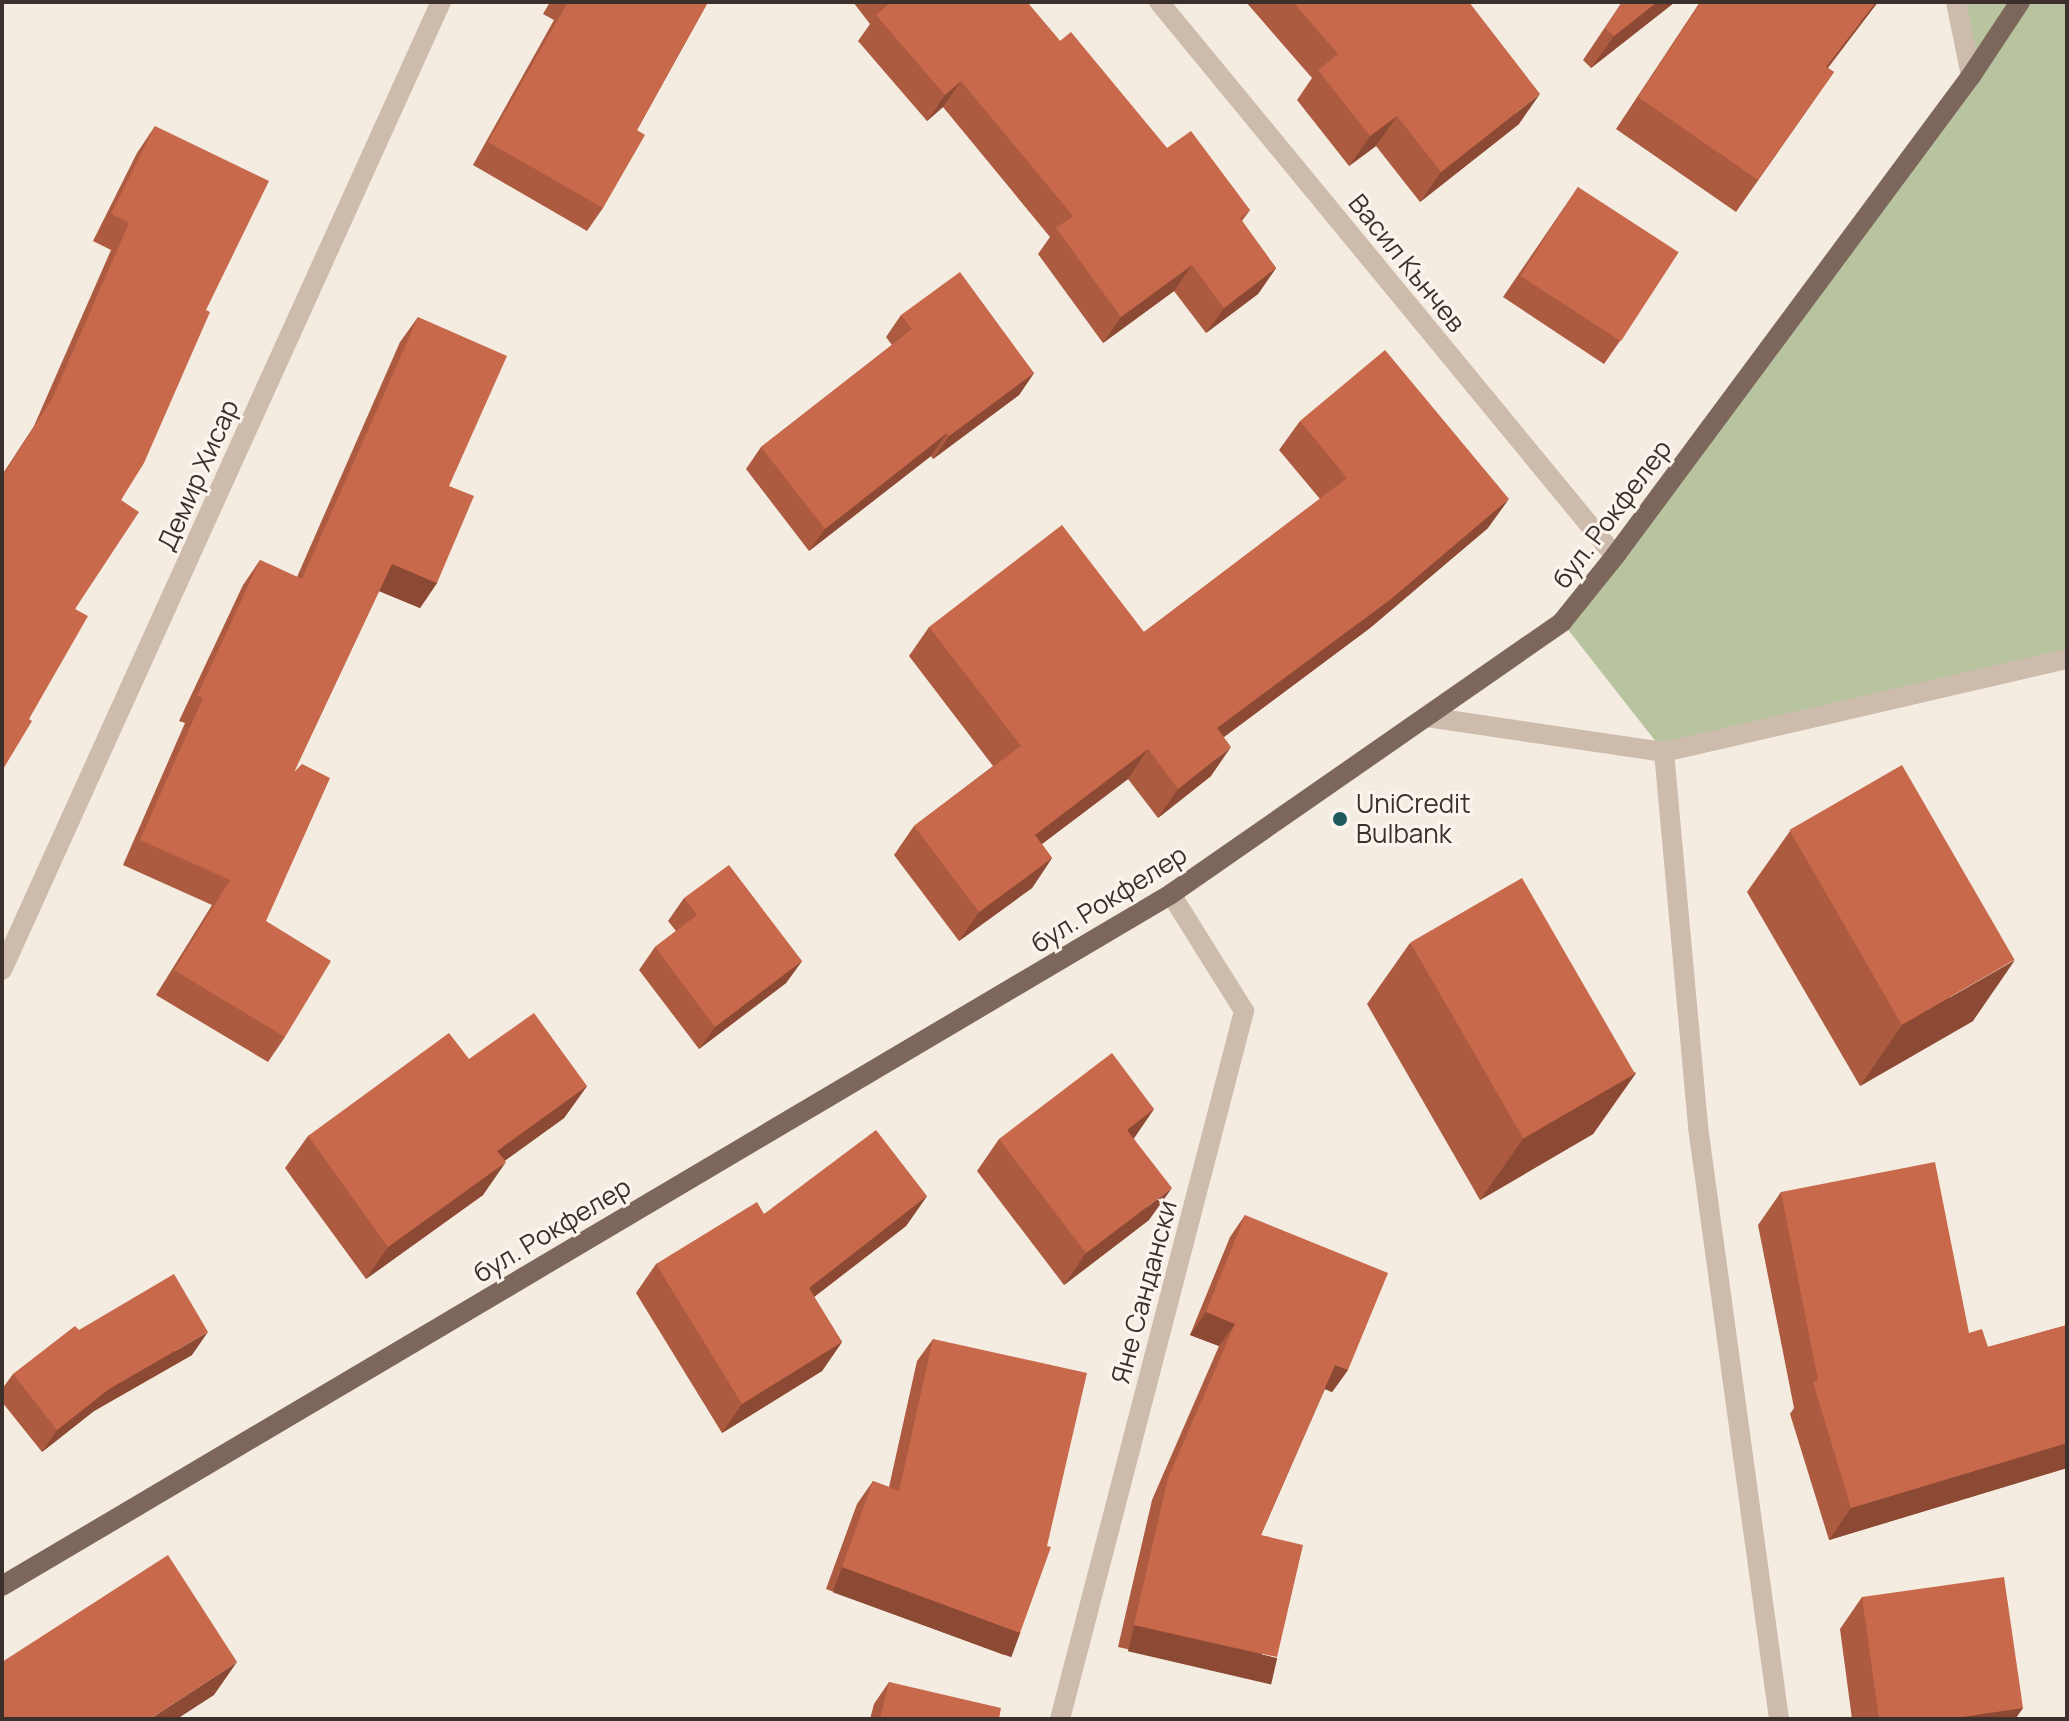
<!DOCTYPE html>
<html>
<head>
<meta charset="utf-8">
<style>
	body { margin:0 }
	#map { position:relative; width:2069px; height:1721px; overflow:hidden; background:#f4ebe1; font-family:Manrope,sans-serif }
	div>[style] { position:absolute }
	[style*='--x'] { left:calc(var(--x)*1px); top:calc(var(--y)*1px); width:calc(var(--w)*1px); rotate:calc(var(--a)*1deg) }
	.green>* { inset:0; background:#b8c4a0 }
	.minor>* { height:20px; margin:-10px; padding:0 10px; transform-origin:10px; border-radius:10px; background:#cdbbac }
	.major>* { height:20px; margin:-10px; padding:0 10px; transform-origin:10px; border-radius:10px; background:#7d675c }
	.wall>* { inset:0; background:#ac5a40 }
	.shaded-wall>* { inset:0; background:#8c4a34; transform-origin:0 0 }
	.building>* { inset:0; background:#c8694b; transform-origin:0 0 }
	.dots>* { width:22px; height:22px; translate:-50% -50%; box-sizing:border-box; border:4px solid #fbf5ee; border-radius:50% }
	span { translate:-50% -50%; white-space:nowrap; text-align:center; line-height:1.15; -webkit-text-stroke:6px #fbf5ee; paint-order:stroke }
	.street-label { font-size:26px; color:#3b302b }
	.poi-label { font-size:26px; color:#3b302b }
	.left { translate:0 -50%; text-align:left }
	.frame { position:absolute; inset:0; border:4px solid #3b302b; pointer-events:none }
</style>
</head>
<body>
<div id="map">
	<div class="green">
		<i style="clip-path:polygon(1956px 2px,2067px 2px,2067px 659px,1664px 752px,1562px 622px,1971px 76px)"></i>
	</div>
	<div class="minor">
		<i style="--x:1159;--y:2;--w:718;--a:50.54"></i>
		<i style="--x:1956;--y:2;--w:76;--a:78.5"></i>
		<i style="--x:1427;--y:717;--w:240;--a:8.4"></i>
		<i style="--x:1664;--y:752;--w:414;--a:-13"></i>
		<i style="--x:1664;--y:752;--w:377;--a:84.8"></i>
		<i style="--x:1698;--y:1127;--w:598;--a:82.21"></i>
		<i style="--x:2;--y:970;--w:1063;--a:-65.61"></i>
		<i style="--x:1060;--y:1719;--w:732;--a:-75.43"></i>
		<i style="--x:1244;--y:1011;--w:138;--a:-122"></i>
	</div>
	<div class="major">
		<i style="--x:2;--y:1586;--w:1358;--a:-30.62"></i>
		<i style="--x:1171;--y:894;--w:476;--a:-34.8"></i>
		<i style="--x:1562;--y:622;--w:85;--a:-51.2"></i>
		<i style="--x:1615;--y:556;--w:598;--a:-53.44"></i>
		<i style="--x:1971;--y:76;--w:89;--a:-56.5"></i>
	</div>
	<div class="wall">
		<i style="clip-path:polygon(550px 2px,708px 2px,637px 130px,603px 208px,587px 231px,473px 165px,554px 20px,543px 14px)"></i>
		<i style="clip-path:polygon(853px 2px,1027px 2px,1060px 41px,1167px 148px,1250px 210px,1242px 221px,1276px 268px,1258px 294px,1206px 333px,1174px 291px,1103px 343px,1038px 254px,1050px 237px,943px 107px,927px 121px,858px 41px,870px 24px)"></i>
		<i style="clip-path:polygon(1246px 2px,1469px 2px,1519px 124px,1420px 202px,1376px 146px,1349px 166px,1297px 100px,1312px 78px)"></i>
		<i style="clip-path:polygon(1622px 2px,1675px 2px,1591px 68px,1583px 60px)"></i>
		<i style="clip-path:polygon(1700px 2px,1878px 2px,1828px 68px,1834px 72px,1736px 212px,1616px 129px)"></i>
		<i style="clip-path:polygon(155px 126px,206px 310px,121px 500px,29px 719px,2px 771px,2px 475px,34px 426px,111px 250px,93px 241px,137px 153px)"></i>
		<i style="clip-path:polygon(1578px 187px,1620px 341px,1604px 364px,1503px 297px)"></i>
		<i style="clip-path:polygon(901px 315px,1034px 373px,1019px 395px,933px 459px,931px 456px,809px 551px,746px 469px,761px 447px,892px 345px,886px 337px)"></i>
		<i style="clip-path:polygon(418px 317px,449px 486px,437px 583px,420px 608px,379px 591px,294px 772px,266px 921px,285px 1037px,268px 1062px,156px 995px,212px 905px,123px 865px,185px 723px,179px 721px,243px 585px,260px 560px,297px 577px,400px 342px)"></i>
		<i style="clip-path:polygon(1300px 421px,1488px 528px,1370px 628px,1224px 737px,1211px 776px,1158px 818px,1128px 779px,1042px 844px,1052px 858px,1032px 888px,959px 941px,894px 855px,914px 826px,993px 766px,909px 656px,929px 627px,1144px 632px,1320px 499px,1279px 450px)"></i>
		<i style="clip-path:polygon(1790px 831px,1973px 1021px,1860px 1086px,1747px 892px)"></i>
		<i style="clip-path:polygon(684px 898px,802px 961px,786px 983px,699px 1049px,639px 970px,655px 947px,676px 931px,668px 921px)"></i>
		<i style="clip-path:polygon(1410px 943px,1636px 1073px,1593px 1134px,1480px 1200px,1367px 1004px)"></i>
		<i style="clip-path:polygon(469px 1059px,587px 1086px,564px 1118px,504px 1161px,483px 1195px,366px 1279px,285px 1168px,308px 1136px)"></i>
		<i style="clip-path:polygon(1154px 1109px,1134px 1138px,1149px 1220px,1064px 1285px,977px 1171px,999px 1139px)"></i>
		<i style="clip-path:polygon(1781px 1192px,1988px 1347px,2067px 1325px,2067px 1468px,1829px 1540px,1790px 1414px,1794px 1408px,1758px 1225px)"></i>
		<i style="clip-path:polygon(927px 1196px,906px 1226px,814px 1297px,842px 1342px,822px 1371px,722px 1433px,636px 1293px,656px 1264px,764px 1214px)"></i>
		<i style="clip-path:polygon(1245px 1215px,1348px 1370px,1332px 1392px,1325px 1389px,1261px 1535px,1262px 1679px,1118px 1647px,1152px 1500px,1219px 1346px,1190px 1335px,1230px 1237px)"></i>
		<i style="clip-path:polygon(79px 1330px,192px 1355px,94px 1411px,42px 1452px,2px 1402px,2px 1389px,13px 1374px)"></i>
		<i style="clip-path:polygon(933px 1339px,1020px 1633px,1004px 1655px,826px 1589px,857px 1504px,873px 1481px,889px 1487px,917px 1361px)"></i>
		<i style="clip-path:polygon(1862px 1597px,2023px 1708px,2015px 1719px,1852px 1719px,1840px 1629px)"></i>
		<i style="clip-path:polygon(889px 1682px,999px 1719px,870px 1719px,874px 1704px)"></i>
	</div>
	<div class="shaded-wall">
		<i style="clip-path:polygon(1657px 2px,1675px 2px,1591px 68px,1614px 36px)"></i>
		<i style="clip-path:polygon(1876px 2px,1878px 2px,1803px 99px,1826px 67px)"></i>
		<i style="clip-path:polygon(961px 81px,943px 107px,927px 121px,945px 95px)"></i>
		<i style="clip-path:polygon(1540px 94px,1519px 124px,1420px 202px,1441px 172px)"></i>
		<i style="clip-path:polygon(1397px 116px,1376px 146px,1349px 166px,1370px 136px)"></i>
		<i style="clip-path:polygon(1192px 265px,1174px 291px,1103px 343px,1121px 317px)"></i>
		<i style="clip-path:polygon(1276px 268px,1258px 294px,1206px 333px,1224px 308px)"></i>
		<i style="clip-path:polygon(1034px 373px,1019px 395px,933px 459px,949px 436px)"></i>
		<i style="clip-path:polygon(947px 433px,931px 456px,809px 551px,825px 529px)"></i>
		<i style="clip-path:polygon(1509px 499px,1488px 528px,1370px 628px,1197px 757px,1217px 728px)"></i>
		<i style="clip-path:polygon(392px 564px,437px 583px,420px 608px,374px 589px)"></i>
		<i style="clip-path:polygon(1231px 747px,1211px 776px,1158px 818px,1178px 789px)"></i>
		<i style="clip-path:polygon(1148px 749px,1128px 779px,1014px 865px,1035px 835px)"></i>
		<i style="clip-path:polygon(1052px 858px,1032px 888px,959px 941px,979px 912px)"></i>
		<i style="clip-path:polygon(2015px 960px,1973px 1021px,1860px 1086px,1902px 1025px)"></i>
		<i style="clip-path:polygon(802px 961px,786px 983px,699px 1049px,715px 1027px)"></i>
		<i style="clip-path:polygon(1636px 1073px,1593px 1134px,1480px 1200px,1523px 1139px)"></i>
		<i style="clip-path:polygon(587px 1086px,564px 1118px,474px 1183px,497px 1151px)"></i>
		<i style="clip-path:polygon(1154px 1109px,1132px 1141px,1127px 1130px)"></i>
		<i style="clip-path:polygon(506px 1162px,483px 1195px,366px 1279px,388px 1247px)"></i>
		<i style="clip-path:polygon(1172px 1188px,1149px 1220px,1064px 1285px,1086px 1253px)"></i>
		<i style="clip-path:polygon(927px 1196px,906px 1226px,788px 1317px,809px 1288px)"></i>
		<i style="clip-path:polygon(1206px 1312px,1235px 1324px,1219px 1346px,1190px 1335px)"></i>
		<i style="clip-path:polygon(208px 1332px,192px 1355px,94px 1411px,42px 1452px,57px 1430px,109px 1389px)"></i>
		<i style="clip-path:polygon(842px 1342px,822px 1371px,722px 1433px,742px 1404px)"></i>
		<i style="clip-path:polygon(1335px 1365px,1348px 1370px,1332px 1392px,1320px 1387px)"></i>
		<i style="clip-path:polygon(2067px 1443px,2067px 1468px,1829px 1540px,1851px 1508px)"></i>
		<i style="left:842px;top:1567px;width:190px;height:27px;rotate:20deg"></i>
		<i style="left:1134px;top:1625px;width:147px;height:27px;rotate:13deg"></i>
		<i style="clip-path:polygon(237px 1662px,214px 1695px,177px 1719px,150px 1719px)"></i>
		<i style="clip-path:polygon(2023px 1708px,2015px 1719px,1948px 1719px)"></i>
	</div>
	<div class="building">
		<i style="clip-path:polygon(568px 2px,708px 2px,637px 130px,645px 135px,603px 208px,488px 142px)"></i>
		<i style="clip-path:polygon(891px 2px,1027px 2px,1060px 41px,1071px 32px,1167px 148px,1191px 131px,1250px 210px,1240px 218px,1276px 268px,1224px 308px,1192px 265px,1121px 317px,1056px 228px,1073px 216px,961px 81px,945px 95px,876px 15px)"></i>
		<i style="clip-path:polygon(1293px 2px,1469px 2px,1540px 94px,1441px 172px,1397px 116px,1370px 136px,1318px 70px,1338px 54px)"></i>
		<i style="clip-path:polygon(1623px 2px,1657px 2px,1614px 36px,1605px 28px)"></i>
		<i style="clip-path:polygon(1701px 2px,1876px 2px,1826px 67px,1834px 72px,1758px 180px,1638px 97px)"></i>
		<i style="clip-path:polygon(155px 126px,269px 181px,206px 310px,210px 312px,144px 463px,121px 500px,139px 512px,75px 609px,88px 616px,29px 719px,32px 721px,2px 771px,2px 477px,52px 399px,129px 223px,111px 214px)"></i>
		<i style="left:1578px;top:187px;width:120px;height:106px;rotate:33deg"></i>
		<i style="clip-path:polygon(960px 272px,1034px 373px,949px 436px,947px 433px,825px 529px,761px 447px,912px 329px,901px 315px)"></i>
		<i style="clip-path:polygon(418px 317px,507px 356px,449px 486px,474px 496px,437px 583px,392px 564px,294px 772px,302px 764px,330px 778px,266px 921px,331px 961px,285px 1037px,174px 970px,230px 880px,140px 840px,203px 698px,197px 696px,260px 560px,302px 579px)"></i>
		<i style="clip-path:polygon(1385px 350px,1509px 499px,1391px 599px,1217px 728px,1231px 747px,1178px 789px,1148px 749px,1035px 835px,1052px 858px,979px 912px,914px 826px,1021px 746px,929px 627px,1062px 525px,1144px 632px,1347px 478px,1300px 421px)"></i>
		<i style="left:1902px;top:765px;width:225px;height:130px;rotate:60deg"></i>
		<i style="clip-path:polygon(729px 865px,802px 961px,715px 1027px,655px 947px,697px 915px,684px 898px)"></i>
		<i style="left:1522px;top:878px;width:226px;height:129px;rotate:60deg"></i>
		<i style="clip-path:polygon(534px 1013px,587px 1086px,497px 1151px,506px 1162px,388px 1247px,308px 1136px,449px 1033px,469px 1059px)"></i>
		<i style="clip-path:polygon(1112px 1053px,1154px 1109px,1127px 1130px,1172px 1188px,1086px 1253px,999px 1139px)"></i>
		<i style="clip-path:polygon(876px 1130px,927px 1196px,809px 1288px,842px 1342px,742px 1404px,656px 1264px,757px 1202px,764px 1214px)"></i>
		<i style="clip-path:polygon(1935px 1162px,1969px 1333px,1982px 1329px,1988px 1347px,2067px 1325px,2067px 1443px,1851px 1508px,1813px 1382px,1818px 1380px,1781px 1192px)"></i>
		<i style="clip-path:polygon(1245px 1215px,1388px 1273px,1348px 1370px,1335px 1365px,1261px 1535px,1303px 1545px,1277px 1657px,1134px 1625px,1168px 1478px,1235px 1324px,1206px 1312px)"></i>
		<i style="clip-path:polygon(174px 1274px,208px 1332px,109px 1389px,57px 1430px,13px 1374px,75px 1326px,79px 1330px)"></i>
		<i style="clip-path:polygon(933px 1339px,1087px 1373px,1047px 1546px,1051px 1547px,1020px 1633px,842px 1567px,873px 1481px,899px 1491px)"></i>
		<i style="clip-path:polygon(168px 1555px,237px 1662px,150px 1719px,2px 1719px,2px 1662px)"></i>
		<i style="clip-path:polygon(2004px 1577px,2023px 1708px,1948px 1719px,1879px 1719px,1862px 1597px)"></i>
		<i style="clip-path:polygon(889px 1682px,1001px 1708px,999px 1719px,880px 1719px)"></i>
	</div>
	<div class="dots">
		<i style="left:1340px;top:819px;background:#1f5a5e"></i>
	</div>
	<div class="street-label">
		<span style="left:1407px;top:263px;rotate:51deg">Васил Кънчев</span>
		<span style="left:198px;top:475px;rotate:-66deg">Демир Хисар</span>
		<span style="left:1612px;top:514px;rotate:-53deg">бул. Рокфелер</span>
		<span style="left:1109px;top:899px;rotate:-32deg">бул. Рокфелер</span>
		<span style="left:552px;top:1230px;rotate:-31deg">бул. Рокфелер</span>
		<span style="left:1144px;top:1292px;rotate:-75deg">Яне Сандански</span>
	</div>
	<div class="poi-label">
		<span class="left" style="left:1356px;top:819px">UniCredit<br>Bulbank</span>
	</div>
	<div class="frame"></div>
</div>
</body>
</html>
